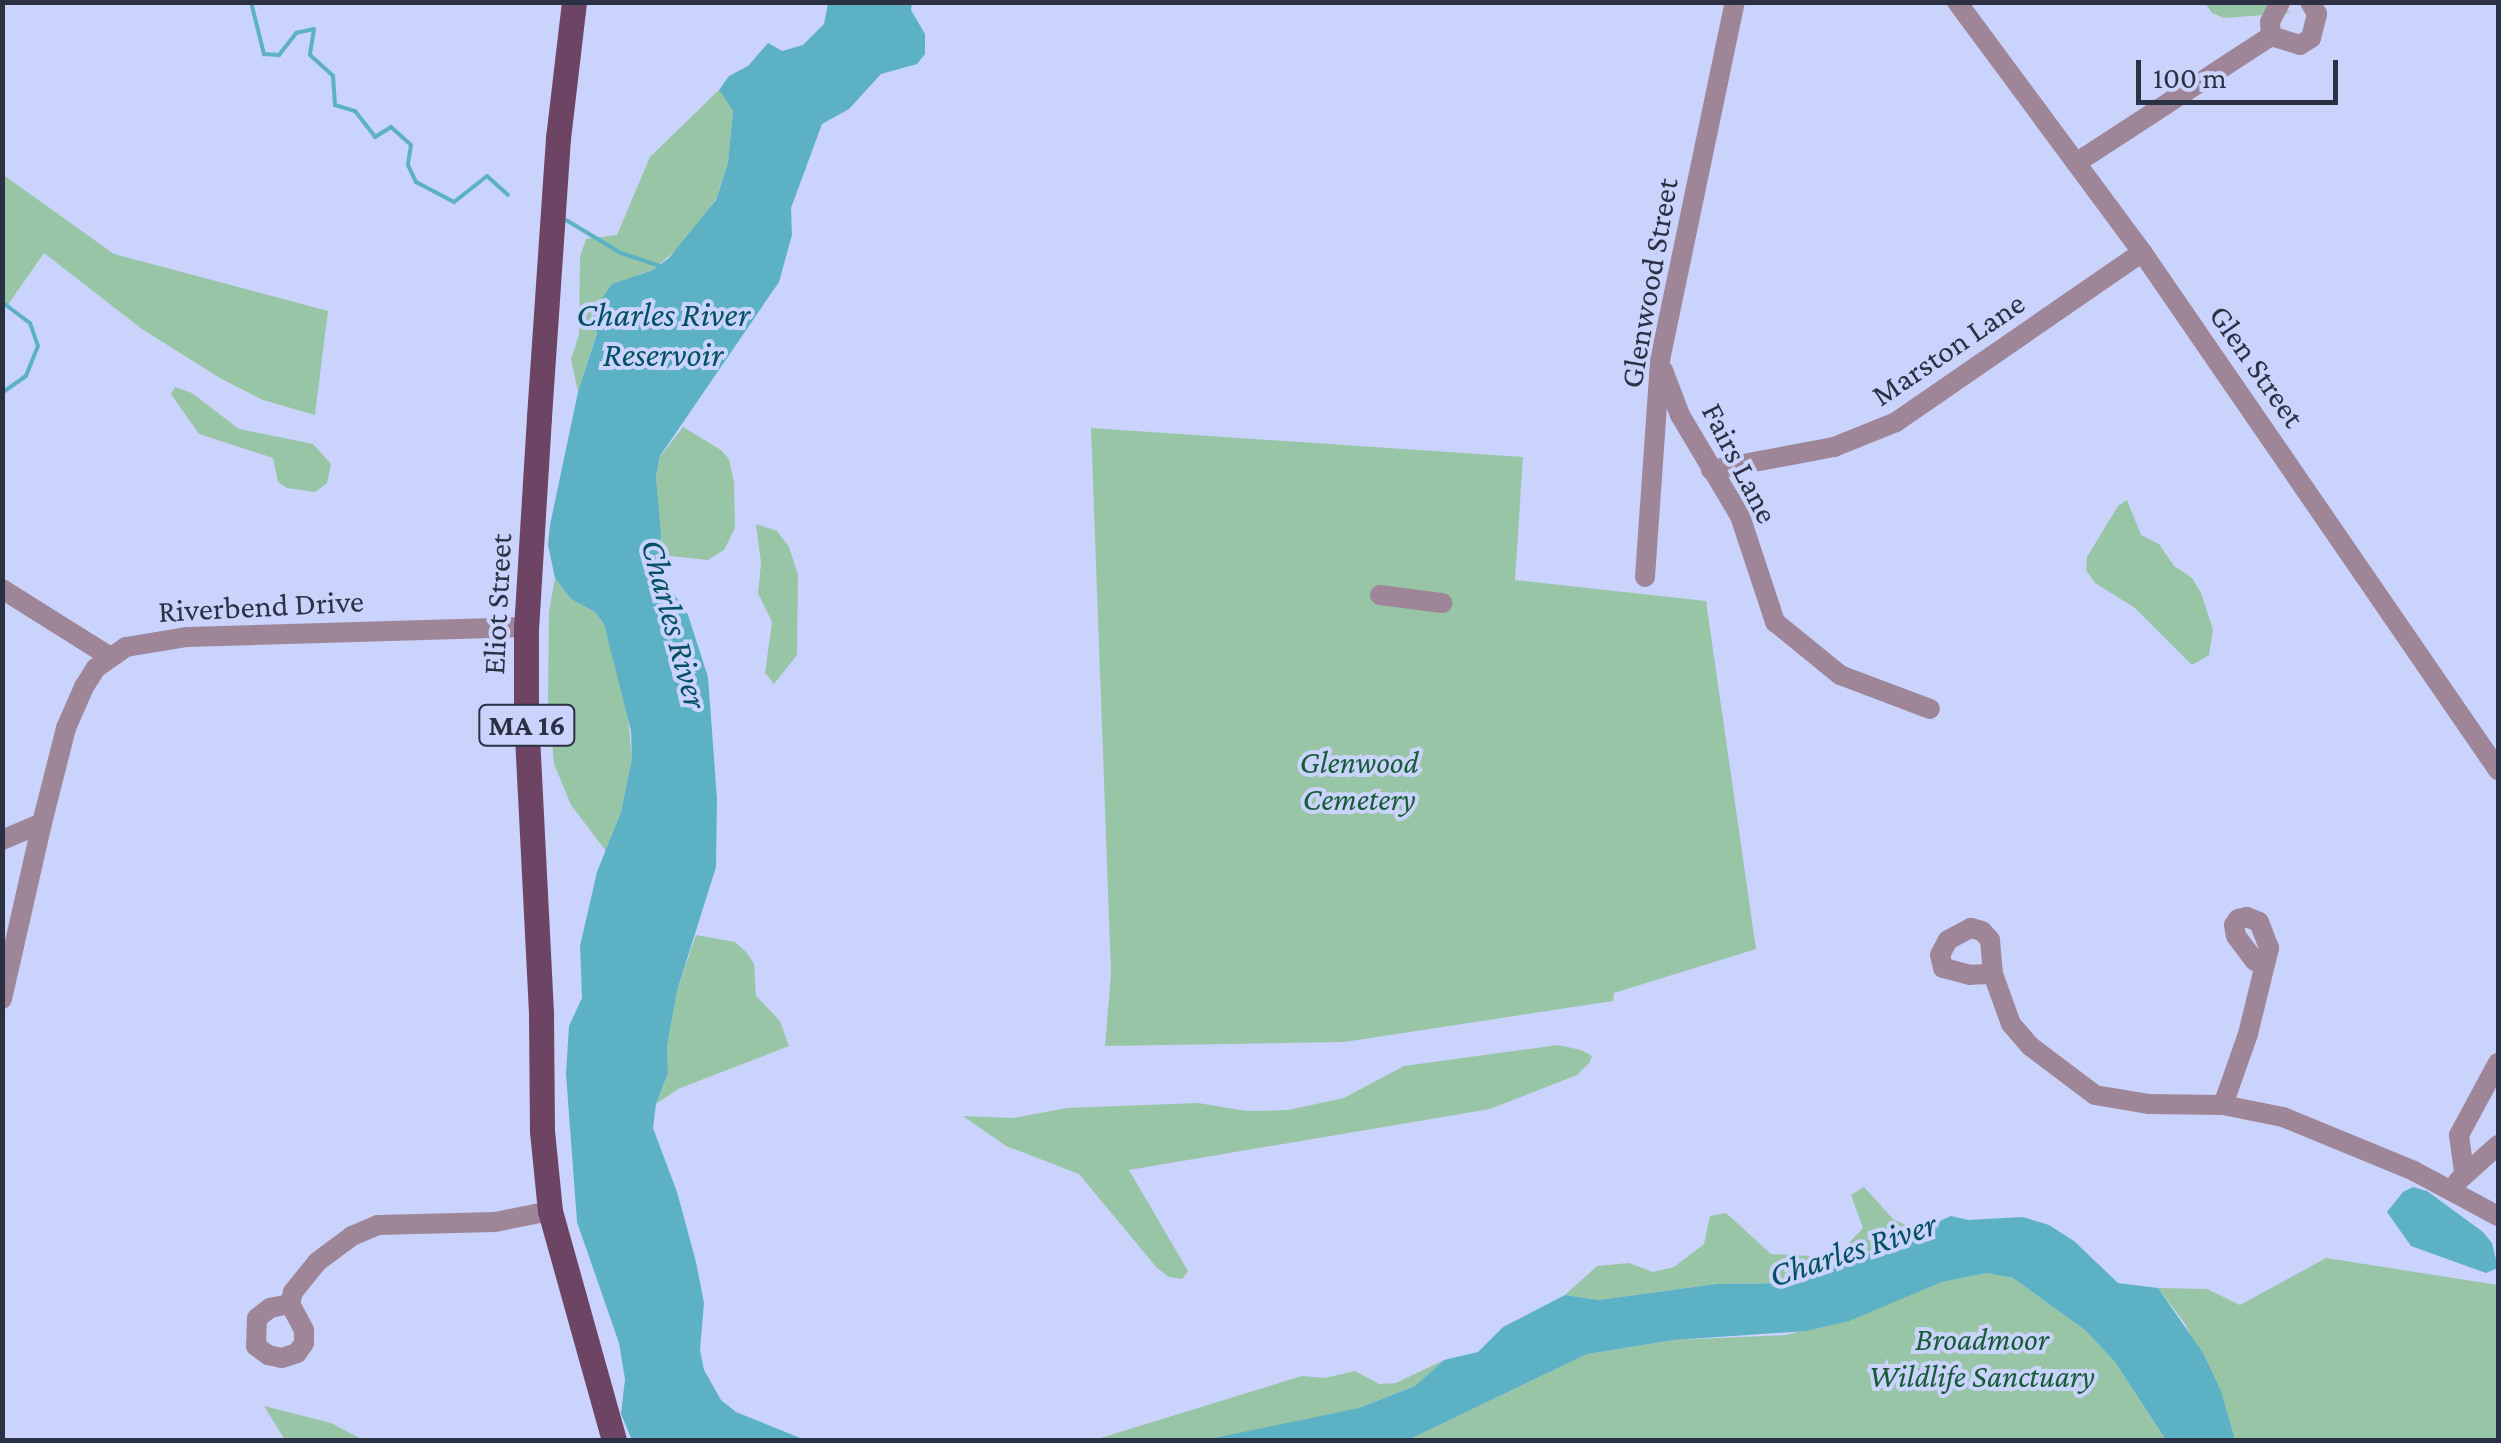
<!DOCTYPE html>
<html>
<head>
<meta charset="utf-8">
<style>
	body { margin:0 }
	#map { position:relative; width:2501px; height:1443px; overflow:hidden; background:#cad3fc; font-family:"Crimson Pro",serif }
	div>[style] { position:absolute }
	[style*='--x'] { left:calc(var(--x)*1px); top:calc(var(--y)*1px); width:calc(var(--w)*1px); rotate:calc(var(--a)*1deg) }
	.green>* { inset:0; background:#99c5a7 }
	.water>* { inset:0; background:#5db1c5 }
	.stream>* { height:4px; margin:-2px; padding:0 2px; transform-origin:2px; border-radius:2px; background:#5db1c5 }
	.minor>* { height:20px; margin:-10px; padding:0 10px; transform-origin:10px; border-radius:10px; background:#9e8698 }
	.major>* { height:25px; margin:-12.5px; padding:0 12.5px; transform-origin:12.5px; border-radius:12.5px; background:#6d4464 }
	span { translate:-50% -50%; white-space:nowrap; text-align:center; line-height:1.15; -webkit-text-stroke:8px #cad3fc; paint-order:stroke }
	.shield-label span { padding:2px 8px; background:#cad3fc; border:2px solid; border-radius:8px; -webkit-text-stroke-width:0 }
	.shield-label { font-size:30px; color:#2c3044; font-weight:700 }
	.street-label { font-size:32px; color:#2c3044 }
	.park-label { font-size:32px; color:#175c37; font-style:italic }
	.water-label { font-size:35px; color:#03515f; font-style:italic }
	.frame { position:absolute; inset:0; border:5px solid #2c3044; pointer-events:none }
	.scale { position:absolute; left:2136px; top:60px; width:202px; height:45px; box-sizing:border-box; border:5px solid #2c3044; border-top:0; padding-left:12px; font-size:30px; line-height:35px; white-space:nowrap; color:#2c3044; -webkit-text-stroke:8px #cad3fc; paint-order:stroke }
</style>
</head>
<body>
<div id="map">
	<div class="green">
		<i style="clip-path:polygon(2205px 3px,2280px 3px,2290px 13px,2224px 18px,2212px 13px)"></i>
		<i style="clip-path:polygon(719px 90px,733px 111px,728px 163px,716px 199px,684px 243px,653px 270px,639px 274px,594px 323px,597px 332px,578px 392px,571px 359px,579px 335px,580px 257px,586px 239px,617px 235px,650px 157px)"></i>
		<i style="clip-path:polygon(2px 174px,114px 254px,328px 311px,315px 415px,263px 400px,220px 378px,142px 329px,44px 253px,7px 306px,3px 306px)"></i>
		<i style="clip-path:polygon(175px 387px,192px 393px,239px 429px,313px 444px,331px 464px,327px 483px,315px 492px,287px 488px,278px 482px,273px 458px,199px 434px,171px 394px)"></i>
		<i style="clip-path:polygon(683px 427px,721px 450px,729px 459px,734px 482px,735px 528px,724px 550px,708px 560px,661px 555px,656px 477px,660px 457px)"></i>
		<i style="clip-path:polygon(1091px 428px,1523px 457px,1515px 580px,1706px 601px,1756px 949px,1614px 993px,1613px 1001px,1344px 1042px,1105px 1046px,1111px 973px)"></i>
		<i style="clip-path:polygon(2127px 500px,2141px 535px,2159px 544px,2174px 566px,2192px 578px,2201px 593px,2213px 630px,2209px 655px,2192px 665px,2135px 608px,2095px 583px,2086px 570px,2087px 557px,2118px 506px)"></i>
		<i style="clip-path:polygon(756px 524px,777px 531px,789px 547px,798px 575px,797px 655px,774px 684px,765px 673px,772px 622px,758px 593px,761px 563px)"></i>
		<i style="clip-path:polygon(555px 578px,571px 599px,595px 612px,604px 624px,626px 699px,632px 758px,621px 812px,606px 851px,571px 805px,554px 764px,548px 699px,549px 612px)"></i>
		<i style="clip-path:polygon(696px 935px,735px 942px,747px 953px,754px 964px,756px 996px,780px 1021px,789px 1046px,678px 1089px,656px 1104px,668px 1073px,667px 1046px,677px 991px)"></i>
		<i style="clip-path:polygon(1558px 1045px,1581px 1050px,1592px 1056px,1590px 1062px,1577px 1075px,1490px 1109px,1129px 1170px,1188px 1271px,1182px 1279px,1169px 1277px,1157px 1268px,1079px 1174px,1006px 1146px,963px 1116px,1014px 1118px,1067px 1108px,1198px 1103px,1247px 1111px,1288px 1110px,1344px 1098px,1404px 1066px)"></i>
		<i style="clip-path:polygon(1864px 1187px,1893px 1219px,1916px 1230px,1801px 1283px,1716px 1284px,1599px 1300px,1565px 1295px,1597px 1266px,1629px 1263px,1653px 1272px,1674px 1267px,1704px 1244px,1710px 1216px,1726px 1213px,1771px 1254px,1811px 1256px,1844px 1248px,1863px 1228px,1851px 1195px)"></i>
		<i style="clip-path:polygon(2326px 1258px,2498px 1285px,2498px 1440px,2235px 1440px,2186px 1325px,2158px 1288px,2207px 1289px,2240px 1305px)"></i>
		<i style="clip-path:polygon(1987px 1273px,2013px 1278px,2085px 1330px,2115px 1362px,2166px 1440px,1408px 1440px,1587px 1354px,1674px 1340px,1787px 1335px,1877px 1308px,1942px 1282px)"></i>
		<i style="clip-path:polygon(1444px 1360px,1415px 1386px,1359px 1408px,1289px 1425px,1205px 1440px,1094px 1440px,1302px 1376px,1325px 1378px,1355px 1371px,1379px 1384px,1396px 1383px)"></i>
		<i style="clip-path:polygon(264px 1406px,331px 1423px,363px 1440px,285px 1440px)"></i>
	</div>
	<div class="water">
		<i style="clip-path:polygon(828px 3px,912px 3px,911px 10px,925px 34px,925px 54px,917px 64px,881px 74px,849px 109px,822px 124px,791px 208px,792px 235px,779px 282px,660px 456px,656px 477px,661px 535px,658px 570px,688px 615px,708px 677px,717px 799px,716px 867px,677px 991px,667px 1046px,668px 1073px,656px 1104px,653px 1128px,677px 1192px,696px 1262px,704px 1303px,700px 1350px,704px 1370px,721px 1400px,736px 1412px,805px 1440px,632px 1440px,621px 1414px,625px 1379px,619px 1343px,577px 1222px,566px 1074px,569px 1026px,582px 998px,580px 946px,597px 872px,621px 812px,632px 758px,631px 731px,604px 624px,595px 612px,571px 599px,555px 578px,548px 545px,550px 525px,578px 392px,597px 333px,591px 314px,612px 284px,653px 270px,669px 258px,716px 200px,728px 163px,733px 111px,719px 90px,729px 76px,748px 66px,768px 43px,782px 51px,803px 45px,824px 24px)"></i>
		<i style="clip-path:polygon(2413px 1187px,2427px 1191px,2483px 1232px,2492px 1243px,2498px 1268px,2486px 1273px,2411px 1246px,2387px 1212px,2403px 1192px)"></i>
		<i style="clip-path:polygon(1951px 1216px,1968px 1220px,2023px 1217px,2049px 1225px,2074px 1241px,2118px 1283px,2158px 1288px,2203px 1353px,2221px 1391px,2235px 1440px,2166px 1440px,2115px 1362px,2085px 1330px,2013px 1278px,1987px 1273px,1942px 1282px,1849px 1321px,1806px 1331px,1674px 1340px,1587px 1354px,1408px 1440px,1205px 1440px,1359px 1408px,1415px 1386px,1444px 1360px,1478px 1352px,1503px 1327px,1565px 1295px,1599px 1300px,1716px 1284px,1801px 1283px)"></i>
	</div>
	<div class="stream">
		<i style="--x:251;--y:2;--w:54;--a:76"></i>
		<i style="--x:264;--y:54;--w:15;--a:4"></i>
		<i style="--x:279;--y:55;--w:28;--a:-52"></i>
		<i style="--x:296;--y:33;--w:18;--a:-13"></i>
		<i style="--x:314;--y:29;--w:26;--a:99"></i>
		<i style="--x:310;--y:55;--w:31;--a:42"></i>
		<i style="--x:333;--y:76;--w:29;--a:86"></i>
		<i style="--x:335;--y:105;--w:21;--a:17"></i>
		<i style="--x:355;--y:111;--w:33;--a:52"></i>
		<i style="--x:375;--y:137;--w:19;--a:-32"></i>
		<i style="--x:391;--y:127;--w:27;--a:42"></i>
		<i style="--x:411;--y:145;--w:20;--a:99"></i>
		<i style="--x:408;--y:165;--w:19;--a:65"></i>
		<i style="--x:416;--y:182;--w:43;--a:27.8"></i>
		<i style="--x:454;--y:202;--w:42;--a:-38.2"></i>
		<i style="--x:487;--y:176;--w:28;--a:42"></i>
		<i style="--x:566;--y:220;--w:64;--a:31"></i>
		<i style="--x:621;--y:253;--w:41;--a:18.4"></i>
		<i style="--x:2;--y:302;--w:35;--a:37"></i>
		<i style="--x:30;--y:323;--w:24;--a:71"></i>
		<i style="--x:38;--y:346;--w:32;--a:112"></i>
		<i style="--x:26;--y:376;--w:29;--a:145"></i>
	</div>
	<div class="minor">
		<i style="--x:1957;--y:2;--w:311;--a:53.5"></i>
		<i style="--x:2142;--y:252;--w:629;--a:55.5"></i>
		<i style="--x:2271;--y:36;--w:30;--a:17"></i>
		<i style="--x:2300;--y:45;--w:13;--a:-32"></i>
		<i style="--x:2311;--y:38;--w:25;--a:-76"></i>
		<i style="--x:2317;--y:14;--w:14;--a:-120"></i>
		<i style="--x:2271;--y:36;--w:14;--a:-94"></i>
		<i style="--x:2270;--y:22;--w:22;--a:-63"></i>
		<i style="--x:2076;--y:163;--w:233;--a:-33.1"></i>
		<i style="--x:1663;--y:370;--w:48;--a:69.3"></i>
		<i style="--x:1680;--y:415;--w:117;--a:59.3"></i>
		<i style="--x:1740;--y:516;--w:112;--a:71.7"></i>
		<i style="--x:1775;--y:622;--w:84;--a:39.2"></i>
		<i style="--x:1840;--y:675;--w:96;--a:20.7"></i>
		<i style="--x:1711;--y:470;--w:125;--a:-10.6"></i>
		<i style="--x:1834;--y:447;--w:67;--a:-22"></i>
		<i style="--x:1896;--y:422;--w:299;--a:-34.6"></i>
		<i style="--x:1645;--y:577;--w:218;--a:-86"></i>
		<i style="--x:1660;--y:360;--w:366;--a:-78.2"></i>
		<i style="--x:2;--y:589;--w:126;--a:32.1"></i>
		<i style="--x:1380;--y:595;--w:63;--a:7.4"></i>
		<i style="--x:2;--y:840;--w:43;--a:-23"></i>
		<i style="--x:42;--y:823;--w:98;--a:-75.8"></i>
		<i style="--x:66;--y:728;--w:45;--a:-66.3"></i>
		<i style="--x:84;--y:687;--w:22;--a:-58"></i>
		<i style="--x:96;--y:668;--w:37;--a:-35"></i>
		<i style="--x:126;--y:647;--w:62;--a:-9.3"></i>
		<i style="--x:187;--y:637;--w:339;--a:-1.7"></i>
		<i style="--x:1993;--y:974;--w:23;--a:178"></i>
		<i style="--x:1970;--y:975;--w:28;--a:-165"></i>
		<i style="--x:1943;--y:968;--w:13;--a:-103"></i>
		<i style="--x:1940;--y:955;--w:17;--a:-62"></i>
		<i style="--x:1948;--y:940;--w:26;--a:-28"></i>
		<i style="--x:1971;--y:928;--w:11;--a:15"></i>
		<i style="--x:1982;--y:931;--w:12;--a:48"></i>
		<i style="--x:1990;--y:940;--w:34;--a:85"></i>
		<i style="--x:1993;--y:974;--w:53;--a:70.2"></i>
		<i style="--x:2011;--y:1024;--w:29;--a:49"></i>
		<i style="--x:2030;--y:1046;--w:81;--a:37"></i>
		<i style="--x:2095;--y:1095;--w:55;--a:9.5"></i>
		<i style="--x:2149;--y:1104;--w:74;--a:0.8"></i>
		<i style="--x:2223;--y:1105;--w:61;--a:11.3"></i>
		<i style="--x:2283;--y:1117;--w:142;--a:22.4"></i>
		<i style="--x:2414;--y:1171;--w:95;--a:28.2"></i>
		<i style="--x:2;--y:999;--w:180;--a:-77.2"></i>
		<i style="--x:2223;--y:1105;--w:75;--a:-70.6"></i>
		<i style="--x:2248;--y:1034;--w:89;--a:-76.3"></i>
		<i style="--x:2269;--y:948;--w:28;--a:-111"></i>
		<i style="--x:2259;--y:922;--w:13;--a:-157"></i>
		<i style="--x:2247;--y:917;--w:9;--a:167"></i>
		<i style="--x:2238;--y:919;--w:7;--a:124"></i>
		<i style="--x:2234;--y:925;--w:11;--a:80"></i>
		<i style="--x:2236;--y:936;--w:31;--a:53"></i>
		<i style="--x:2255;--y:961;--w:10;--a:6"></i>
		<i style="--x:2464;--y:1171;--w:36;--a:-98"></i>
		<i style="--x:2459;--y:1135;--w:82;--a:-61.6"></i>
		<i style="--x:2458;--y:1181;--w:54;--a:-42"></i>
		<i style="--x:290;--y:1304;--w:20;--a:169"></i>
		<i style="--x:270;--y:1308;--w:16;--a:142"></i>
		<i style="--x:257;--y:1318;--w:28;--a:92"></i>
		<i style="--x:256;--y:1346;--w:15;--a:37"></i>
		<i style="--x:268;--y:1355;--w:14;--a:12"></i>
		<i style="--x:282;--y:1358;--w:16;--a:-18"></i>
		<i style="--x:297;--y:1353;--w:12;--a:-55"></i>
		<i style="--x:304;--y:1343;--w:13;--a:-90"></i>
		<i style="--x:304;--y:1330;--w:30;--a:-118"></i>
		<i style="--x:290;--y:1304;--w:12;--a:-76"></i>
		<i style="--x:293;--y:1292;--w:38;--a:-51"></i>
		<i style="--x:317;--y:1262;--w:44;--a:-36.6"></i>
		<i style="--x:352;--y:1236;--w:28;--a:-23"></i>
		<i style="--x:378;--y:1225;--w:117;--a:-1.5"></i>
		<i style="--x:495;--y:1222;--w:56;--a:-11.3"></i>
	</div>
	<div class="major">
		<i style="--x:574;--y:2;--w:137;--a:96.7"></i>
		<i style="--x:558;--y:138;--w:280;--a:93.9"></i>
		<i style="--x:539;--y:417;--w:210;--a:93.5"></i>
		<i style="--x:526;--y:627;--w:89;--a:90"></i>
		<i style="--x:526;--y:716;--w:299;--a:87.1"></i>
		<i style="--x:541;--y:1015;--w:116;--a:89.5"></i>
		<i style="--x:542;--y:1131;--w:80;--a:84.3"></i>
		<i style="--x:550;--y:1211;--w:238;--a:74.4"></i>
	</div>
	<div class="shield-label">
		<span style="left:527px;top:725px">MA 16</span>
	</div>
	<div class="street-label">
		<span style="left:1649px;top:283px;rotate:-80deg">Glenwood Street</span>
		<span style="left:1948px;top:349px;rotate:-34deg">Marston Lane</span>
		<span style="left:2257px;top:366px;rotate:55deg">Glen Street</span>
		<span style="left:1740px;top:463px;rotate:63deg">Fairs Lane</span>
		<span style="left:497px;top:604px;rotate:-87deg">Eliot Street</span>
		<span style="left:261px;top:606px;rotate:-3deg">Riverbend Drive</span>
	</div>
	<div class="park-label">
		<span style="left:1359px;top:781px">Glenwood<br>Cemetery</span>
		<span style="left:1982px;top:1358px">Broadmoor<br>Wildlife Sanctuary</span>
	</div>
	<div class="water-label">
		<span style="left:663px;top:335px">Charles River<br>Reservoir</span>
		<span style="left:674px;top:624px;rotate:75deg">Charles River</span>
		<span style="left:1853px;top:1250px;rotate:-18deg">Charles River</span>
	</div>
	<div class="frame"></div>
	<div class="scale">100 m</div>
</div>
</body>
</html>
